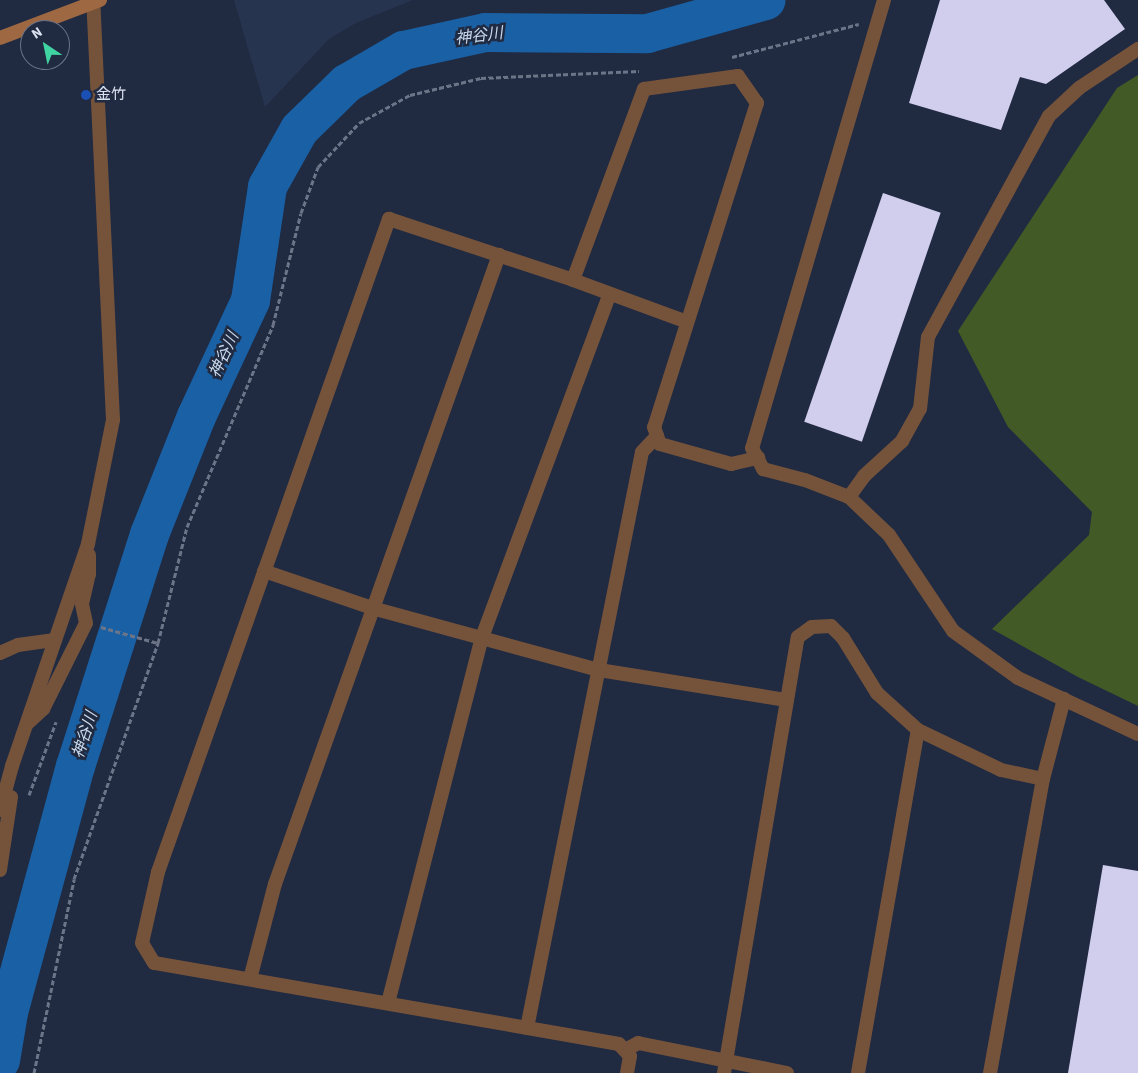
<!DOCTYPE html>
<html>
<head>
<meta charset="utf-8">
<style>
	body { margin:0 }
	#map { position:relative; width:1138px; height:1073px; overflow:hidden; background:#202a41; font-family:"Source Sans 3","Noto Sans JP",sans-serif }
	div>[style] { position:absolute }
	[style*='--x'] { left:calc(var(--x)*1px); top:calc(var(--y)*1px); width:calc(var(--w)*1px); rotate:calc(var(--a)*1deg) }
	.built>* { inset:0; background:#273450 }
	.green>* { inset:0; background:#425b26 }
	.river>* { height:39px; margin:-19.5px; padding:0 19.5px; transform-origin:19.5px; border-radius:19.5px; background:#1a60a4 }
	.building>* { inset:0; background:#d1cded; transform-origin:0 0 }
	.path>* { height:3px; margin-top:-1.5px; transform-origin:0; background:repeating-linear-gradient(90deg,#6c7588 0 5px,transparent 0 7.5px) }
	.minor>* { height:14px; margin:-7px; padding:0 7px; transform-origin:7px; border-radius:7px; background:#75533b }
	.secondary>* { height:14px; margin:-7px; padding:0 7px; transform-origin:7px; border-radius:7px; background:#9e6842 }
	.dots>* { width:14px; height:14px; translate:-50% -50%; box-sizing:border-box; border:2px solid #202a41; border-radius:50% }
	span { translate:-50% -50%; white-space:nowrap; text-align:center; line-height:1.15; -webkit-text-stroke:5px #202a41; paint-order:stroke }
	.poi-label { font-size:15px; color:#dae1f0 }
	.left { translate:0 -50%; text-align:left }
	.water-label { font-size:16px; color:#c9d9ec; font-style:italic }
	.north { position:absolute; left:20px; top:20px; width:50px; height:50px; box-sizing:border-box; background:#202a41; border:1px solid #6a7387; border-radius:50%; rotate:326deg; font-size:14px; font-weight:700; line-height:20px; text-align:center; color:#dae1f0 }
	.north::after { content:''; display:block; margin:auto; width:18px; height:22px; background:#3fd4a2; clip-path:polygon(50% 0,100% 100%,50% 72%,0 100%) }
</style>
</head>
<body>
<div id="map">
	<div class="built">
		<i style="clip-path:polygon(234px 0,413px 0,356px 23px,329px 39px,265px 107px)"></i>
	</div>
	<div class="green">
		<i style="clip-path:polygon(1138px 75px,1138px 706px,1078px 677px,992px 629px,1089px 535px,1092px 512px,1008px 427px,958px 331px,1117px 88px)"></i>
	</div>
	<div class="river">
		<i style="--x:0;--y:1060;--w:49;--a:-80.5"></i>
		<i style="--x:8;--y:1012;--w:255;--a:-74.8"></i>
		<i style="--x:75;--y:766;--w:244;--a:-72.3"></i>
		<i style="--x:149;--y:534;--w:127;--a:-68.3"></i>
		<i style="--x:196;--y:416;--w:128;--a:-65"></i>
		<i style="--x:250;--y:300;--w:115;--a:-81.5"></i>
		<i style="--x:267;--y:186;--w:65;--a:-60.7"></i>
		<i style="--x:299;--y:129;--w:66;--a:-44.4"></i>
		<i style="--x:346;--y:83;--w:66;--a:-30.1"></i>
		<i style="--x:403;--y:50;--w:84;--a:-12.4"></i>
		<i style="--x:485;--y:32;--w:162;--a:0.4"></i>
		<i style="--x:647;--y:33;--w:123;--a:-15.6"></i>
	</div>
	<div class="building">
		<i style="clip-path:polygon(940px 0,1104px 0,1125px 29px,1046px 84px,1020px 77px,1001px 130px,909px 103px)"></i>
		<i style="left:883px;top:193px;width:61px;height:242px;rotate:19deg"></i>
		<i style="clip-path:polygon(1103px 865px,1138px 871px,1138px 1073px,1068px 1073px)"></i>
	</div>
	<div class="path">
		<i style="--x:732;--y:57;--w:131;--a:-14.6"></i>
		<i style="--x:101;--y:627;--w:59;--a:15.7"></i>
		<i style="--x:29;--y:795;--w:78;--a:-69.7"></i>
		<i style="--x:34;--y:1073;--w:198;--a:-78.3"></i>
		<i style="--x:74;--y:879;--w:251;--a:-70.4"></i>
		<i style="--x:158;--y:643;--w:120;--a:-76"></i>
		<i style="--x:187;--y:527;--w:220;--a:-66.9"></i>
		<i style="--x:273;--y:325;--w:115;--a:-76"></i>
		<i style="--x:301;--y:213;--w:49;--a:-69.7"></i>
		<i style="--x:318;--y:167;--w:60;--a:-47"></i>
		<i style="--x:359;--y:123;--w:58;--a:-28.8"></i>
		<i style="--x:410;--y:95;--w:73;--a:-13.5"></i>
		<i style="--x:481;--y:78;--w:158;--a:-2.5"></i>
	</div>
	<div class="minor">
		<i style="--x:884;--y:0;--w:467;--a:106.4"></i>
		<i style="--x:752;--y:448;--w:24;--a:62"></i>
		<i style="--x:763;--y:469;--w:43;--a:14.7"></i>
		<i style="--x:805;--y:480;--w:47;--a:21.1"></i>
		<i style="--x:849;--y:497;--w:55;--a:43.5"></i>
		<i style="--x:889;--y:535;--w:115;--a:56.3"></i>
		<i style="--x:953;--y:631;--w:80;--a:35.9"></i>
		<i style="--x:1018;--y:678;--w:132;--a:25"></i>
		<i style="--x:573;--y:280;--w:204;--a:-69.6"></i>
		<i style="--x:644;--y:89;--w:95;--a:-7.9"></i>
		<i style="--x:738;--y:76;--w:33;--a:55"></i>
		<i style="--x:757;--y:103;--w:340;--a:107.6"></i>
		<i style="--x:654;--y:427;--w:18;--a:71"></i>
		<i style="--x:660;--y:444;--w:74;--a:15.7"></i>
		<i style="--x:731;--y:464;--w:28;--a:-13"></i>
		<i style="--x:849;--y:497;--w:26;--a:-54"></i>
		<i style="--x:864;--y:476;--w:52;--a:-42.6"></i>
		<i style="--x:902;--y:441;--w:37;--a:-61"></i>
		<i style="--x:920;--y:409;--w:72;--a:-83.7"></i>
		<i style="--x:928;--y:337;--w:252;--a:-61.3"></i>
		<i style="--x:1049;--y:116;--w:41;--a:-43"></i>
		<i style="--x:1079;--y:88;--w:71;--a:-33.5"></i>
		<i style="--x:264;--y:571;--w:114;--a:18.9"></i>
		<i style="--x:372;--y:608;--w:235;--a:15.3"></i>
		<i style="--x:599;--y:670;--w:190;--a:9.1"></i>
		<i style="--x:0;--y:653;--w:20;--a:-24"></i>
		<i style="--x:18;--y:645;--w:37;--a:-8"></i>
		<i style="--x:28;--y:723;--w:21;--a:-43"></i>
		<i style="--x:43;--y:709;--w:96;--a:-63.4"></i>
		<i style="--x:86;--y:623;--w:19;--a:-102"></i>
		<i style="--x:82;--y:604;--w:31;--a:-77"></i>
		<i style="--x:89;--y:574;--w:19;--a:-90"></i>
		<i style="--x:0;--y:810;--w:46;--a:-74.7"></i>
		<i style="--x:12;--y:766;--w:235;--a:-71.1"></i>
		<i style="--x:88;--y:544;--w:126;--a:-78.6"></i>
		<i style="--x:113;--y:420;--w:417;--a:-92.7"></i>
		<i style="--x:0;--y:870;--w:74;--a:-81.4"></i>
		<i style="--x:250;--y:979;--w:98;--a:-75.3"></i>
		<i style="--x:275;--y:884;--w:668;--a:-70.4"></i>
		<i style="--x:388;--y:1003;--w:375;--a:-75.6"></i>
		<i style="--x:481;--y:640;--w:369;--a:-69.6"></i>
		<i style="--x:527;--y:1028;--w:587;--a:-78.71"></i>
		<i style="--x:642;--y:452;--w:22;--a:-47"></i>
		<i style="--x:625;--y:1050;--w:15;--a:-28"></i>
		<i style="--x:638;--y:1043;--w:152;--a:11.4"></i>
		<i style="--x:627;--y:1073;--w:17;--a:-80"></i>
		<i style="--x:630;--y:1056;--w:16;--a:-133"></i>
		<i style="--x:619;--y:1044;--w:472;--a:-170.1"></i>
		<i style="--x:154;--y:963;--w:23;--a:-121"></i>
		<i style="--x:142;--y:943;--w:73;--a:-77.3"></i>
		<i style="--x:158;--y:872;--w:693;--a:-70.52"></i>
		<i style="--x:389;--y:219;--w:194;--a:18.3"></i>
		<i style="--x:573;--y:280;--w:121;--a:20.2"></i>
		<i style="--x:724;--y:1073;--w:442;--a:-80.4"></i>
		<i style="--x:798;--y:637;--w:17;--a:-36"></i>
		<i style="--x:812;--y:627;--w:19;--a:-3"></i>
		<i style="--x:831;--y:626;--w:17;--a:45"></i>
		<i style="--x:843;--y:638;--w:65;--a:58.3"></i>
		<i style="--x:877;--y:693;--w:55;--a:42.1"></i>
		<i style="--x:918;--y:730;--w:92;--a:25.7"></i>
		<i style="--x:1001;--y:770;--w:43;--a:12.1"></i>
		<i style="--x:858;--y:1073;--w:348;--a:-80.1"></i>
		<i style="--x:990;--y:1073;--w:299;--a:-79.8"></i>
		<i style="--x:1043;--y:779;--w:83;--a:-75.3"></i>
	</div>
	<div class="secondary">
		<i style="--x:0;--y:38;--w:107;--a:-20.8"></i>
	</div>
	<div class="dots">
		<i style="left:86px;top:95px;background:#1a4fb4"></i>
	</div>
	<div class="poi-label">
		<span class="left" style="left:96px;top:95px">金竹</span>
	</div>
	<div class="water-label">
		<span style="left:479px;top:36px;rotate:-7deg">神谷川</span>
		<span style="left:224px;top:355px;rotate:-65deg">神谷川</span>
		<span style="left:85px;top:735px;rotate:-72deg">神谷川</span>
	</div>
	<div class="north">N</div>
</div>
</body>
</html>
